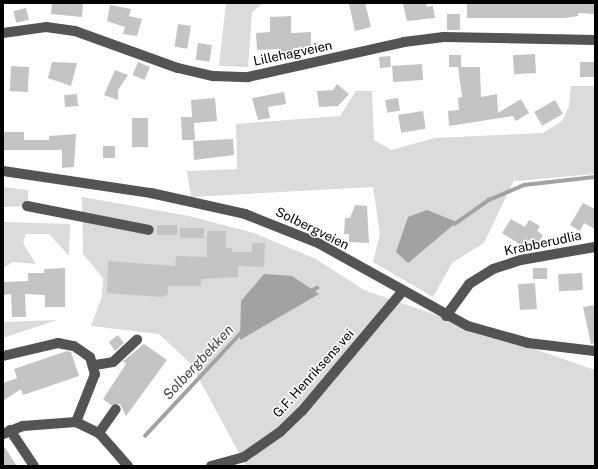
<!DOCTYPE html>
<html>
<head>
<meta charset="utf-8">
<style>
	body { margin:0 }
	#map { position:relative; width:598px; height:469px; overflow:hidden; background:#fff; font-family:"Public Sans",sans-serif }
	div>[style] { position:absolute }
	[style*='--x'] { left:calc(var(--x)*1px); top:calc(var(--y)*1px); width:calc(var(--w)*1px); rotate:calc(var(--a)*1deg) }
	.green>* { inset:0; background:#dbdbdb }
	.water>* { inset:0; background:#a2a2a2 }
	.stream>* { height:3.5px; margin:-1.75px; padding:0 1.75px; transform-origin:1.75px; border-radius:1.75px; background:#a2a2a2 }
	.building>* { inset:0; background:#c4c4c4; transform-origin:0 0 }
	.minor>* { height:10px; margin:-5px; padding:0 5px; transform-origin:5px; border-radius:5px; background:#545454 }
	span { translate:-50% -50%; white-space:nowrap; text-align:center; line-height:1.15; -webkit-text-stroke:3px #fff; paint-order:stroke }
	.street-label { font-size:13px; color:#000 }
	.water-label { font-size:14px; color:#434343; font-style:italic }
	.frame { position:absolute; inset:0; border:4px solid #000; pointer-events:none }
</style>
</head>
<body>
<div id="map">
	<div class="green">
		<i style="clip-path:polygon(226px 3px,263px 3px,252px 12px,248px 67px,219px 66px)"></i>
		<i style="clip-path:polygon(571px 86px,595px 86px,595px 174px,515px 181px,515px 178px,484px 243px,452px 263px,433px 297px,373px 262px,380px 234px,373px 187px,191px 197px,187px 171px,237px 169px,236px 124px,340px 116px,356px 91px,372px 91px,374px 140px,391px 150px,435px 138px,543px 133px,562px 121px,569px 106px)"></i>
		<i style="clip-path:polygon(3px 187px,28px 190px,28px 206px,3px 207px)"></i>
		<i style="clip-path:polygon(82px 197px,189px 216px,254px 233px,316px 259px,364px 290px,595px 370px,595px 466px,246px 466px,191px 364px,159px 334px,91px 326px,102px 296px,103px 278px,83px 254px)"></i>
		<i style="clip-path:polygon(3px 222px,70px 224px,69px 256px,49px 234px,26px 234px,23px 243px,36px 264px,13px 262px,3px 268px)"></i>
		<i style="clip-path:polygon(57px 320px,3px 338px,3px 322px)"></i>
	</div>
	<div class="water">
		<i style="clip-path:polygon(427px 210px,457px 222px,408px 263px,396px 252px,408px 217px)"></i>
		<i style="clip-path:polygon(264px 274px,292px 276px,319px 294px,240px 340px,241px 301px)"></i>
	</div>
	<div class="stream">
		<i style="--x:455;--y:224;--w:42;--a:-35.2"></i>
		<i style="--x:489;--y:200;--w:38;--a:-23"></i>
		<i style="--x:524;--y:185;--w:71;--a:-6.4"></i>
		<i style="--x:309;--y:292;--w:9;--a:-27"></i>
		<i style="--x:145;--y:436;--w:144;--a:-47"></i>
	</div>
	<div class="building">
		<i style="clip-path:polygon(52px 3px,83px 3px,82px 17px,51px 14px)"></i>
		<i style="clip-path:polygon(365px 3px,371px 27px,355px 31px,349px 4px)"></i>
		<i style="clip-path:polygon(426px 3px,427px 7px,433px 6px,435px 18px,407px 21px,403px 4px)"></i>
		<i style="clip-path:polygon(467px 3px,595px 3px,595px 14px,578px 13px,578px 16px,565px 18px,467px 18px)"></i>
		<i style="clip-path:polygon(110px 5px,131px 9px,129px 16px,142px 19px,137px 36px,123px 34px,125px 27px,107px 21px)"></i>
		<i style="left:26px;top:8px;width:12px;height:13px;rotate:76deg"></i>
		<i style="left:447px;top:14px;width:13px;height:16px"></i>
		<i style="clip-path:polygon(291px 16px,291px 33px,311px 32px,311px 48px,293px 48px,293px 54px,280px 54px,280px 49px,257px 50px,256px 33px,270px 32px,270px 17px)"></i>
		<i style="left:178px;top:24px;width:13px;height:23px;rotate:9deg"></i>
		<i style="left:198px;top:43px;width:14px;height:17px;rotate:8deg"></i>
		<i style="left:535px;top:54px;width:19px;height:22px;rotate:87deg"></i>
		<i style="left:449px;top:55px;width:12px;height:12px"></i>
		<i style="left:390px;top:56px;width:11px;height:11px;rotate:85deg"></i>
		<i style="clip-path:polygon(52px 62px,77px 63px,71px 86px,48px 78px)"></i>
		<i style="left:138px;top:62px;width:13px;height:14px;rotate:23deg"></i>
		<i style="left:580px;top:62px;width:15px;height:15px"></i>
		<i style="left:422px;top:64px;width:16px;height:30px;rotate:86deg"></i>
		<i style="left:11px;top:66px;width:18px;height:25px;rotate:3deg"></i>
		<i style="clip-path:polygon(458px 67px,480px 67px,481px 97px,497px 94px,498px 113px,521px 99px,529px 113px,516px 121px,513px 116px,449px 126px,448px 111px,459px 110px,458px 98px,462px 97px)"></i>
		<i style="clip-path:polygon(115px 70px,128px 75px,118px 90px,118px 100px,104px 95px)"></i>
		<i style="clip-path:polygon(337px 84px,349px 94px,338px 106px,319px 107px,317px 91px,333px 90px)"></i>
		<i style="clip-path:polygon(284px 92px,286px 104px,268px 107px,270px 118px,258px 120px,252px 98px)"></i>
		<i style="left:77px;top:94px;width:12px;height:13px;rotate:85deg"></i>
		<i style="clip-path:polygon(215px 98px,217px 121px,194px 123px,195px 140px,182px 140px,181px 117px,192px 117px,191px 100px)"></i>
		<i style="left:398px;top:98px;width:13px;height:13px;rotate:81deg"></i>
		<i style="left:555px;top:100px;width:16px;height:24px;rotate:60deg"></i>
		<i style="left:423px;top:111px;width:18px;height:25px;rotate:81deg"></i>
		<i style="left:132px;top:118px;width:16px;height:29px"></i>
		<i style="clip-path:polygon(3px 132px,24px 132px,24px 140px,49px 140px,49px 136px,76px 134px,74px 167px,62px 168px,62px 150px,3px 150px)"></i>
		<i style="clip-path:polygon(233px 139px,234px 155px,194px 160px,193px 141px)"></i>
		<i style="left:103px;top:146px;width:12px;height:12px"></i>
		<i style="clip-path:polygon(583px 203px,595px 209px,595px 229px,584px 223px,580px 231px,570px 225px)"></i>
		<i style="clip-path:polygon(355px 205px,367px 206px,369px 243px,349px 242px,349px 234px,344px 234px,345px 218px,350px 218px)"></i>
		<i style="clip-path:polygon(511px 219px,525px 227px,529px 220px,540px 226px,537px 231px,543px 235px,537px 245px,528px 240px,524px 247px,502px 233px)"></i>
		<i style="left:157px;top:225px;width:20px;height:10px"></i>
		<i style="left:180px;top:228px;width:24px;height:10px"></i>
		<i style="clip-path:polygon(207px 231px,226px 231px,226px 248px,232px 248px,232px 252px,252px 252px,252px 243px,265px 243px,264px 267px,238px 266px,238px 277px,201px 279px,201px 286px,168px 286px,168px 294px,162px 297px,107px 293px,108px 261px,175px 266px,176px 256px,207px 257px)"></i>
		<i style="clip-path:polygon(65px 268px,65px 307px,45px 307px,45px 295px,25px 294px,26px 317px,12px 317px,11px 294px,3px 295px,3px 282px,28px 281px,28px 273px,44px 273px,44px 269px)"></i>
		<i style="left:547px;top:268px;width:11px;height:14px;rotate:90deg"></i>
		<i style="left:582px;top:273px;width:17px;height:24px;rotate:87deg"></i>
		<i style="left:535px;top:283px;width:26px;height:17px;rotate:86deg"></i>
		<i style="clip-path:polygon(595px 305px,595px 343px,591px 344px,583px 307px)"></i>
		<i style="clip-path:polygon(118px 335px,124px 343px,115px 351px,109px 342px)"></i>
		<i style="clip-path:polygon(144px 344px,167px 360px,126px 416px,120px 404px,111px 405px,103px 399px,126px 364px,123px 361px)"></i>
		<i style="clip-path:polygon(67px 351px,71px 352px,79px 376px,23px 395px,21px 389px,3px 401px,3px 383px,17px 378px,14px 369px)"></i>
		<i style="clip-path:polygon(3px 445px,17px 466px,3px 466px)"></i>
	</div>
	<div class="minor">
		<i style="--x:3;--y:33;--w:43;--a:-7.9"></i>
		<i style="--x:46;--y:27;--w:29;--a:8"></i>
		<i style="--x:75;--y:31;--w:109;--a:19.8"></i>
		<i style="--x:178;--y:68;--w:37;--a:13"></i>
		<i style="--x:214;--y:76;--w:34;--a:2"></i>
		<i style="--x:248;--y:77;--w:160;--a:-12.6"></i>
		<i style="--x:404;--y:42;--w:40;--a:-7.1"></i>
		<i style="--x:444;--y:37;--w:151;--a:1.1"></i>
		<i style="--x:3;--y:171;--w:150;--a:8.5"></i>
		<i style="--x:151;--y:193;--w:96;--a:12.6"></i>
		<i style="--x:245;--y:214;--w:79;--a:21.7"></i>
		<i style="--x:318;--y:243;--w:171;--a:29"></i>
		<i style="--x:468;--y:326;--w:62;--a:15.8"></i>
		<i style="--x:528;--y:343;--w:67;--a:6.8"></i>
		<i style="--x:27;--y:206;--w:124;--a:11.1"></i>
		<i style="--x:446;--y:316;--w:39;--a:-54"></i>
		<i style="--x:469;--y:284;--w:28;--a:-32"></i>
		<i style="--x:493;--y:269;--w:29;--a:-18"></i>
		<i style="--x:521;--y:260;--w:75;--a:-10"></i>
		<i style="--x:3;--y:356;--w:57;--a:-13.3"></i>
		<i style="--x:58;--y:343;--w:16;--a:11"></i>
		<i style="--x:74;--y:346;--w:19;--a:35"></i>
		<i style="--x:90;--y:357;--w:18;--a:74"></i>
		<i style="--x:95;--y:374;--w:52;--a:111.6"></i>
		<i style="--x:95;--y:365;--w:18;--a:-9"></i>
		<i style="--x:113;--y:362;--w:33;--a:-43"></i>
		<i style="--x:10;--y:430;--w:43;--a:56.3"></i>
		<i style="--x:99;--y:433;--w:29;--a:-55"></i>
		<i style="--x:3;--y:434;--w:22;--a:-22"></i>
		<i style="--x:23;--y:426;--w:53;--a:-4.3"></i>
		<i style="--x:76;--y:422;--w:25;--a:26"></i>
		<i style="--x:99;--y:433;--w:44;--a:48.7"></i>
		<i style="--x:211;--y:466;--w:34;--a:-15"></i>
		<i style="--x:244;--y:457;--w:44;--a:-34.8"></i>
		<i style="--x:280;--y:432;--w:30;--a:-44"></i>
		<i style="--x:302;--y:411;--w:155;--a:-50"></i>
	</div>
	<div class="street-label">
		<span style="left:293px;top:54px;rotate:-12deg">Lillehagveien</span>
		<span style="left:312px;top:229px;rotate:26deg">Solbergveien</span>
		<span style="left:543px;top:244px;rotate:-12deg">Krabberudlia</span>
		<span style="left:314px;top:374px;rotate:-48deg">G.F. Henriksens vei</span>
	</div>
	<div class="water-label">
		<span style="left:198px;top:362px;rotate:-47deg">Solbergbekken</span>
	</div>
	<div class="frame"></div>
</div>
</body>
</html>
